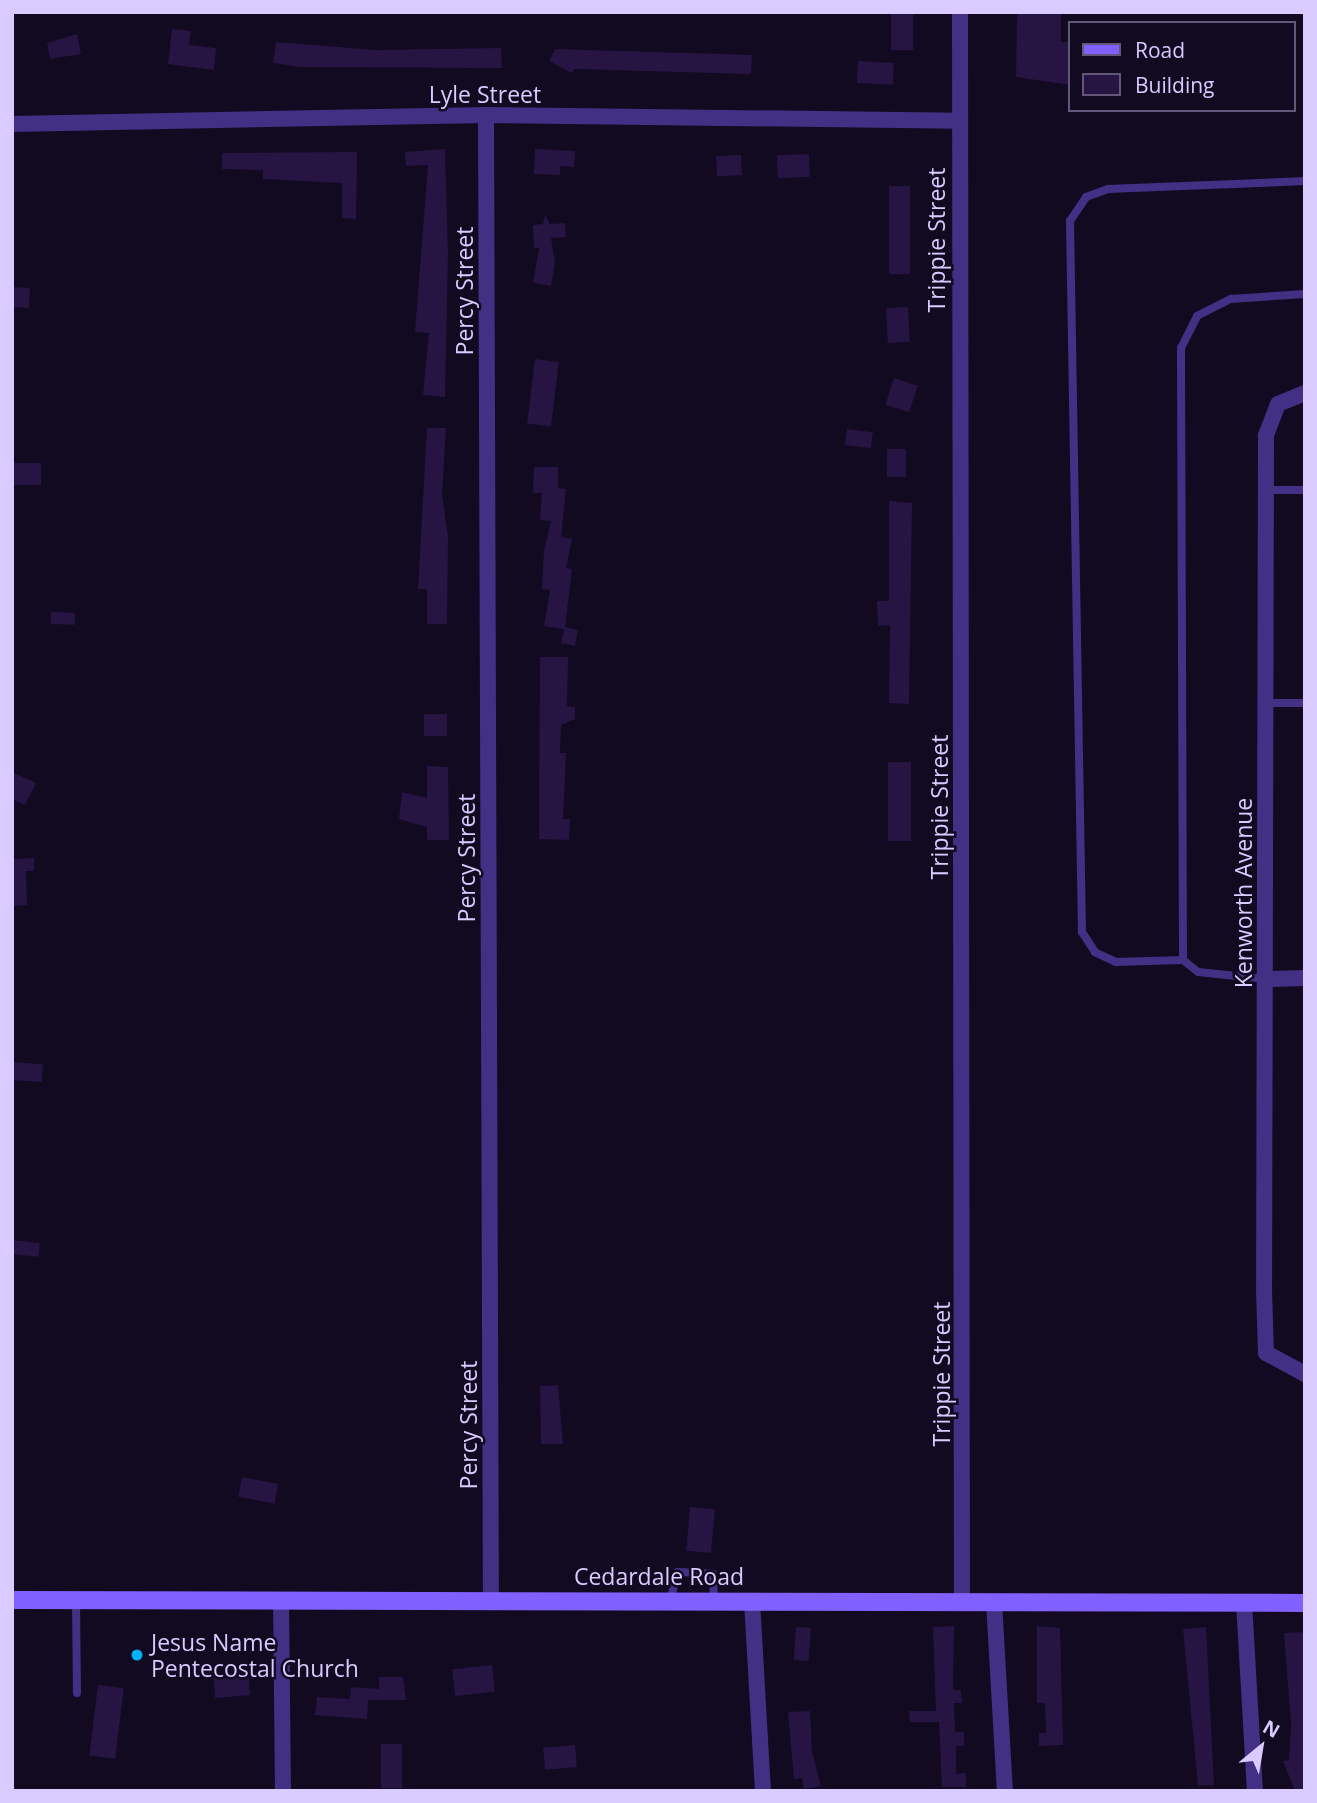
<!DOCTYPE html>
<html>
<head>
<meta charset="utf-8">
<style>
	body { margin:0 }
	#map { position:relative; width:1317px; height:1803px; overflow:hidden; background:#120a20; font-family:"Open Sans",sans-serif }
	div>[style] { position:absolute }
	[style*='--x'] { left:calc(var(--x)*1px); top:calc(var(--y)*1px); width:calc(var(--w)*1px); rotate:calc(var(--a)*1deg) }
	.building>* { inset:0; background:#261443; transform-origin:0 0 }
	.lane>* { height:8px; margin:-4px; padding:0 4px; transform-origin:4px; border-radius:4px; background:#423085 }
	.street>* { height:16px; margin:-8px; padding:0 8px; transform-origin:8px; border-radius:8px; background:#423085 }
	.secondary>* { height:18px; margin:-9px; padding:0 9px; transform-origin:9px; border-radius:9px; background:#8061ff }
	.dots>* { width:19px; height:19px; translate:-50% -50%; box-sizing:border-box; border:4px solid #120a20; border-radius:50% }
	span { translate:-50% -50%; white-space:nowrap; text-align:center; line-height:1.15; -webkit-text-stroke:5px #120a20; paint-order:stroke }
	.street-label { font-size:23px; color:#d9caff }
	.poi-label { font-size:23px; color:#d9caff }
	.left { translate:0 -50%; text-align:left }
	.frame { position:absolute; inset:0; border:14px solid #d9caff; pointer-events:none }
	.legend { position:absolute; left:1068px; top:21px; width:228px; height:91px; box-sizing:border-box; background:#120a20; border:2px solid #625779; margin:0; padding:9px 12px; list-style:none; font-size:21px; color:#d9caff }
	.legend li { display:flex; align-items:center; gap:14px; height:35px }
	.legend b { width:35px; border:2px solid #625779 }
	.north { position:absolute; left:1226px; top:1712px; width:70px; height:70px; -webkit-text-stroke:5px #120a20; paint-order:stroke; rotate:30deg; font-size:19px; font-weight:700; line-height:28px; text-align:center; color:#d9caff }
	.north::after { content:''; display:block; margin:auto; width:24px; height:32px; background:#d9caff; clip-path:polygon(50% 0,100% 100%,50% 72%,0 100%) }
</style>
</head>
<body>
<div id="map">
	<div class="building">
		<i style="clip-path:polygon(1017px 12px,1061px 12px,1061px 42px,1070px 42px,1070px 85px,1016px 77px)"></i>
		<i style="left:891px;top:14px;width:22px;height:36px"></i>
		<i style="clip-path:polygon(172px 29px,191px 31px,189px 45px,216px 48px,214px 70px,168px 64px)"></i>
		<i style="clip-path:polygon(77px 34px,81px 54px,50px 59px,47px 43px)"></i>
		<i style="clip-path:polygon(276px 42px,375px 50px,501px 48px,502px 68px,301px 67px,273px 63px)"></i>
		<i style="clip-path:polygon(555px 49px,752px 55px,751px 74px,574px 69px,572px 73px,549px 61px)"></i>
		<i style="left:858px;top:61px;width:36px;height:22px;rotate:3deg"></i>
		<i style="clip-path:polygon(445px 149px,448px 253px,445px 397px,423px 395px,429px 333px,415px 332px,428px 165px,406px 166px,405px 152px)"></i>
		<i style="clip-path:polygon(535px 149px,575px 151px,574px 167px,560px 166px,560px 175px,534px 174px)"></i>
		<i style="clip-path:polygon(357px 152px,356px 219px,342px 218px,342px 183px,263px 179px,263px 170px,222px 169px,222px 153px)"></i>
		<i style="left:809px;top:154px;width:23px;height:32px;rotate:88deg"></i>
		<i style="left:741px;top:155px;width:20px;height:25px;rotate:87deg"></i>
		<i style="left:889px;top:186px;width:21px;height:88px"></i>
		<i style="clip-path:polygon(545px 215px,550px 224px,565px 223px,566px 237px,551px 238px,555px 262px,551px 286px,533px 283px,539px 248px,534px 248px,533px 225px,543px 224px)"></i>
		<i style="left:12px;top:287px;width:18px;height:20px;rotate:3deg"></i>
		<i style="left:908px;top:307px;width:35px;height:22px;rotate:87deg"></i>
		<i style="left:535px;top:359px;width:24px;height:65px;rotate:7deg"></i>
		<i style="left:894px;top:378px;width:25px;height:28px;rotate:18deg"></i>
		<i style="clip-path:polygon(427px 428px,446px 428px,442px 495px,448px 536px,447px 624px,427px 624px,427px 589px,418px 589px)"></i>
		<i style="left:847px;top:429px;width:26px;height:16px;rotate:7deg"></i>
		<i style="left:887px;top:449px;width:19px;height:28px"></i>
		<i style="left:41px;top:463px;width:22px;height:29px;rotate:90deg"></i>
		<i style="clip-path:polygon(534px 467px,558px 467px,558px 488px,566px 489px,561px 537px,572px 539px,566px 568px,572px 569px,565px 627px,578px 630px,575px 646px,561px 643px,564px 629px,544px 626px,550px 590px,542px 589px,544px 551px,551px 521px,540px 520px,542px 493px,533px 493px)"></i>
		<i style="clip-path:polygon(889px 501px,912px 503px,909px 704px,889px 703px,890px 625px,878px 626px,877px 601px,889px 601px)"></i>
		<i style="left:51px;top:612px;width:24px;height:12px;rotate:2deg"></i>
		<i style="clip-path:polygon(540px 657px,568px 657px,567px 706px,575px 707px,575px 719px,561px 725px,560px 753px,566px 753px,563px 819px,570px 819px,569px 840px,539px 839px)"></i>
		<i style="left:424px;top:714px;width:23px;height:22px"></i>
		<i style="left:911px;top:762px;width:79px;height:23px;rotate:90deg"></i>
		<i style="clip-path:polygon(427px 766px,448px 767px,449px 840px,427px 840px,427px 827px,399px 819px,402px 792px,427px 798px)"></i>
		<i style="clip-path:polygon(12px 772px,36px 783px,25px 805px,12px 799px)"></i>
		<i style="clip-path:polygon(34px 858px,34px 871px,26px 871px,27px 905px,12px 906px,12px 859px)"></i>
		<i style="left:12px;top:1062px;width:31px;height:18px;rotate:4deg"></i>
		<i style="left:12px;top:1240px;width:28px;height:14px;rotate:6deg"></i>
		<i style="clip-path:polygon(558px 1385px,563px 1444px,541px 1444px,540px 1386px)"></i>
		<i style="left:242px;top:1477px;width:37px;height:20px;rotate:11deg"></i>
		<i style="left:690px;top:1507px;width:25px;height:44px;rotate:5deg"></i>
		<i style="clip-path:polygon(954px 1626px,953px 1690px,961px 1690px,962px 1703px,954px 1703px,955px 1732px,964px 1732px,964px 1746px,956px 1746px,956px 1774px,966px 1773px,966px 1787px,942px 1787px,939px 1722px,910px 1722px,909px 1711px,936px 1711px,933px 1627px)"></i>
		<i style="clip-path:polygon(1037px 1626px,1060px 1628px,1063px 1745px,1039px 1746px,1039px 1733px,1046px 1733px,1045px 1703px,1037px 1703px)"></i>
		<i style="left:796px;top:1627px;width:15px;height:33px;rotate:4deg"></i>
		<i style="clip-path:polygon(1206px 1627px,1214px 1785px,1198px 1785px,1183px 1629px)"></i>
		<i style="clip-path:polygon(1305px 1632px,1305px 1791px,1295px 1791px,1283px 1761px,1289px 1760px,1291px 1724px,1284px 1633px)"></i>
		<i style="left:492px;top:1665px;width:27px;height:40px;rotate:84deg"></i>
		<i style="left:248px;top:1672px;width:23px;height:35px;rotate:85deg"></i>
		<i style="clip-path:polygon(379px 1677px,403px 1677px,406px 1700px,368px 1700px,367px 1719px,315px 1715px,317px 1697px,350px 1699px,351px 1687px,379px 1689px)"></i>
		<i style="left:98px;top:1685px;width:26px;height:71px;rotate:7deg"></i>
		<i style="clip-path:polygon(810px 1711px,812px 1752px,821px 1786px,804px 1789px,802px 1778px,794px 1779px,788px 1712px)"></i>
		<i style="left:381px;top:1744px;width:21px;height:44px"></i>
		<i style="left:575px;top:1745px;width:22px;height:32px;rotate:85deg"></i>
	</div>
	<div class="lane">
		<i style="--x:1266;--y:490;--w:39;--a:0"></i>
		<i style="--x:1266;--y:703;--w:39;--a:0"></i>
		<i style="--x:1183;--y:960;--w:67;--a:178.3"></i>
		<i style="--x:1116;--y:962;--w:23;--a:-155"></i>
		<i style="--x:1095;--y:952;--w:24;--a:-123"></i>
		<i style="--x:1082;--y:932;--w:711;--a:-90.97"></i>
		<i style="--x:1070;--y:221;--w:29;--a:-56"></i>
		<i style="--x:1086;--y:197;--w:23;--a:-20"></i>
		<i style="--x:1108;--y:189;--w:197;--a:-2.3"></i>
		<i style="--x:1265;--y:979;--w:67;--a:-174"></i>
		<i style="--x:1198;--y:972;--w:19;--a:-141"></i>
		<i style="--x:1183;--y:960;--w:612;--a:-90.19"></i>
		<i style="--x:1181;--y:348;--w:36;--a:-63"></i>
		<i style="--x:1197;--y:316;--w:38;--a:-27"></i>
		<i style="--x:1231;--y:299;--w:74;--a:-3.9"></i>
		<i style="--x:76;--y:1600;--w:93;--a:89.4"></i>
		<i style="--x:670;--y:1601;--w:30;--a:-75"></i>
		<i style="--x:678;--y:1572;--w:35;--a:3"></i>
		<i style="--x:713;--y:1574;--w:27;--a:88"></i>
	</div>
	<div class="street">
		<i style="--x:960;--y:12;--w:1590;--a:89.93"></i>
		<i style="--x:486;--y:115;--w:1485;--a:89.81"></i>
		<i style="--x:12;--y:124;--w:474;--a:-1.1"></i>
		<i style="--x:486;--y:115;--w:472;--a:0.7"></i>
		<i style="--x:1305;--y:393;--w:29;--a:158"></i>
		<i style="--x:1278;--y:404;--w:34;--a:111"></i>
		<i style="--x:1266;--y:436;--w:854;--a:90.13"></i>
		<i style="--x:1264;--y:1290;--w:63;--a:88.2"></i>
		<i style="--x:1266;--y:1353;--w:44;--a:28.3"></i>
		<i style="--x:1265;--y:979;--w:40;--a:-1.4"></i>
		<i style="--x:281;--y:1600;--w:191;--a:89.4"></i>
		<i style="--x:752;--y:1601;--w:190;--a:86.7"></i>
		<i style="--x:994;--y:1602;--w:189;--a:86.7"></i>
		<i style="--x:1244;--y:1602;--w:189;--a:86.7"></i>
	</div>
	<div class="secondary">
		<i style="--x:12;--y:1600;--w:1293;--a:0.13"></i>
	</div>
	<div class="dots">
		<i style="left:137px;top:1655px;background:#00b2f5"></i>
	</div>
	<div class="street-label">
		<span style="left:485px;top:94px">Lyle Street</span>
		<span style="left:936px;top:240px;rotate:-90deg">Trippie Street</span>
		<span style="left:464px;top:291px;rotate:-90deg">Percy Street</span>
		<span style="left:939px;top:807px;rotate:-90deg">Trippie Street</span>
		<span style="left:466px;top:858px;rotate:-90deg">Percy Street</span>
		<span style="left:1243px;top:893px;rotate:-90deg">Kenworth Avenue</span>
		<span style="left:941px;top:1374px;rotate:-90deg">Trippie Street</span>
		<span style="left:468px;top:1425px;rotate:-90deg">Percy Street</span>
		<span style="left:659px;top:1576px">Cedardale Road</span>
	</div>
	<div class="poi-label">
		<span class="left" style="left:151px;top:1655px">Jesus Name<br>Pentecostal Church</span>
	</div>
	<div class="frame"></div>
	<ul class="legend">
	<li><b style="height:9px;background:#8061ff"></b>Road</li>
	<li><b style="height:19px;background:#261443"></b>Building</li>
	</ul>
	<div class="north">N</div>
</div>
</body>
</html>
